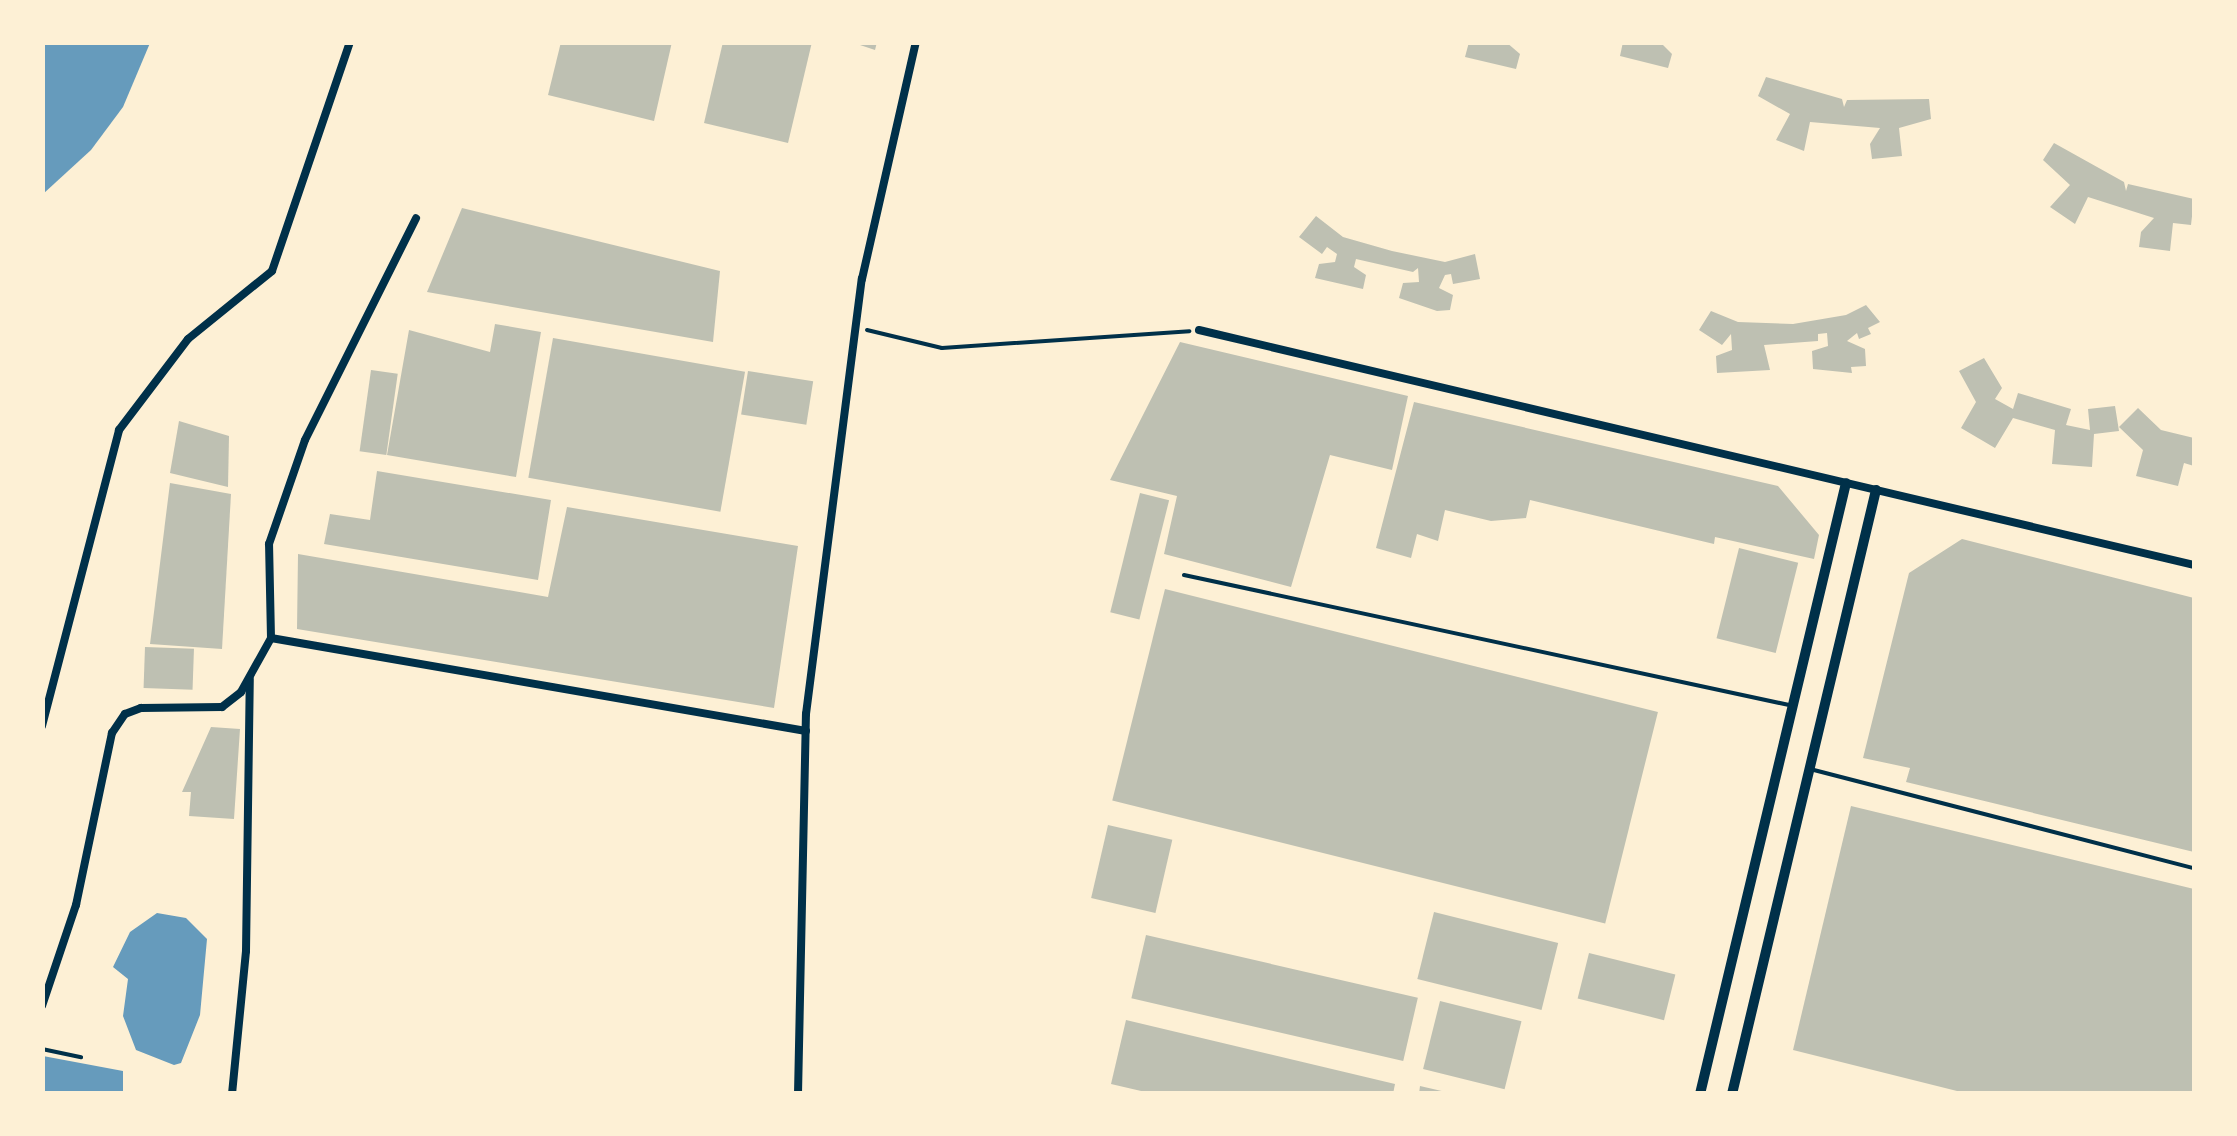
<!DOCTYPE html>
<html>
<head>
<meta charset="utf-8">
<style>
	body { margin:0 }
	#map { position:relative; width:2237px; height:1136px; overflow:hidden; background:#fdf0d5; font-family:"Roboto Condensed",sans-serif }
	div>[style] { position:absolute }
	[style*='--x'] { left:calc(var(--x)*1px); top:calc(var(--y)*1px); width:calc(var(--w)*1px); rotate:calc(var(--a)*1deg) }
	.water>* { inset:0; background:#669bbc }
	.building>* { inset:0; background:#bec0b2; transform-origin:0 0 }
	.path>* { height:4px; margin:-2px; padding:0 2px; transform-origin:2px; border-radius:2px; background:#003049 }
	.service>* { height:4px; margin:-2px; padding:0 2px; transform-origin:2px; border-radius:2px; background:#003049 }
	.minor>* { height:8px; margin:-4px; padding:0 4px; transform-origin:4px; border-radius:4px; background:#003049 }
	.tertiary>* { height:10px; margin:-5px; padding:0 5px; transform-origin:5px; border-radius:5px; background:#003049 }
	span { translate:-50% -50%; white-space:nowrap; text-align:center; line-height:1.15; -webkit-text-stroke:8px #fdf0d5; paint-order:stroke }
	.frame { position:absolute; inset:0; border:45px solid #fdf0d5; pointer-events:none }
</style>
</head>
<body>
<div id="map">
	<div class="water">
		<i style="clip-path:polygon(43px 42px,150px 43px,123px 107px,91px 150px,43px 194px)"></i>
		<i style="clip-path:polygon(157px 913px,186px 918px,207px 939px,200px 1015px,181px 1063px,174px 1065px,136px 1050px,123px 1016px,128px 979px,113px 967px,130px 932px)"></i>
		<i style="clip-path:polygon(43px 1056px,123px 1071px,123px 1093px,43px 1093px)"></i>
	</div>
	<div class="building">
		<i style="clip-path:polygon(561px 42px,672px 42px,654px 121px,548px 95px)"></i>
		<i style="clip-path:polygon(723px 42px,812px 42px,788px 143px,704px 123px)"></i>
		<i style="clip-path:polygon(851px 42px,877px 42px,875px 50px)"></i>
		<i style="clip-path:polygon(1469px 42px,1506px 42px,1520px 54px,1516px 69px,1465px 57px)"></i>
		<i style="clip-path:polygon(1623px 42px,1660px 42px,1672px 54px,1668px 68px,1620px 56px)"></i>
		<i style="clip-path:polygon(1766px 77px,1842px 99px,1844px 107px,1847px 100px,1929px 99px,1931px 119px,1899px 128px,1902px 156px,1872px 159px,1870px 144px,1880px 128px,1810px 122px,1804px 151px,1776px 140px,1790px 114px,1758px 96px)"></i>
		<i style="clip-path:polygon(2054px 143px,2124px 182px,2126px 191px,2128px 184px,2194px 199px,2191px 225px,2173px 223px,2170px 251px,2139px 247px,2141px 232px,2154px 218px,2088px 197px,2075px 224px,2050px 207px,2070px 185px,2043px 160px)"></i>
		<i style="clip-path:polygon(462px 208px,720px 271px,713px 342px,427px 292px)"></i>
		<i style="clip-path:polygon(1316px 216px,1343px 237px,1392px 251px,1445px 262px,1475px 254px,1480px 279px,1453px 284px,1451px 274px,1445px 275px,1439px 288px,1453px 295px,1450px 310px,1437px 311px,1399px 298px,1403px 283px,1419px 282px,1418px 268px,1413px 272px,1356px 259px,1354px 267px,1366px 275px,1363px 289px,1315px 278px,1319px 264px,1335px 262px,1337px 254px,1327px 247px,1322px 254px,1299px 237px)"></i>
		<i style="clip-path:polygon(1866px 305px,1880px 322px,1868px 328px,1871px 334px,1859px 339px,1857px 333px,1847px 341px,1865px 349px,1866px 366px,1851px 367px,1852px 373px,1813px 369px,1812px 351px,1828px 346px,1827px 333px,1818px 334px,1818px 341px,1764px 345px,1770px 370px,1717px 373px,1716px 356px,1732px 350px,1731px 334px,1722px 345px,1699px 330px,1711px 311px,1738px 322px,1793px 324px,1846px 315px)"></i>
		<i style="clip-path:polygon(495px 324px,541px 332px,516px 477px,387px 455px,409px 330px,490px 352px)"></i>
		<i style="left:553px;top:338px;width:195px;height:142px;rotate:10deg"></i>
		<i style="clip-path:polygon(1180px 342px,1408px 396px,1392px 470px,1330px 455px,1291px 587px,1164px 554px,1177px 496px,1110px 480px)"></i>
		<i style="clip-path:polygon(1984px 358px,2002px 388px,1995px 399px,2013px 409px,2018px 393px,2071px 409px,2066px 425px,2090px 430px,2088px 409px,2115px 406px,2119px 431px,2094px 434px,2092px 467px,2052px 464px,2055px 430px,2013px 418px,1995px 448px,1961px 428px,1976px 402px,1959px 371px)"></i>
		<i style="left:371px;top:370px;width:27px;height:82px;rotate:8deg"></i>
		<i style="left:748px;top:371px;width:66px;height:44px;rotate:9deg"></i>
		<i style="clip-path:polygon(1414px 402px,1778px 486px,1819px 535px,1814px 559px,1715px 537px,1714px 544px,1530px 500px,1526px 518px,1491px 521px,1445px 510px,1438px 541px,1417px 534px,1411px 558px,1376px 548px)"></i>
		<i style="clip-path:polygon(2138px 408px,2161px 430px,2194px 438px,2194px 466px,2184px 463px,2178px 486px,2136px 476px,2143px 450px,2119px 427px)"></i>
		<i style="clip-path:polygon(179px 421px,229px 436px,228px 487px,170px 473px)"></i>
		<i style="clip-path:polygon(377px 471px,551px 500px,538px 580px,324px 544px,330px 514px,370px 520px)"></i>
		<i style="clip-path:polygon(170px 483px,231px 494px,222px 649px,150px 644px)"></i>
		<i style="left:1140px;top:493px;width:30px;height:123px;rotate:14deg"></i>
		<i style="clip-path:polygon(567px 507px,798px 546px,774px 708px,297px 629px,298px 554px,548px 597px)"></i>
		<i style="clip-path:polygon(1962px 539px,2194px 598px,2194px 852px,1906px 782px,1910px 768px,1863px 758px,1909px 573px)"></i>
		<i style="left:1739px;top:548px;width:61px;height:93px;rotate:14deg"></i>
		<i style="left:1165px;top:589px;width:508px;height:218px;rotate:14deg"></i>
		<i style="left:145px;top:647px;width:49px;height:41px;rotate:2deg"></i>
		<i style="clip-path:polygon(211px 727px,240px 729px,234px 819px,189px 816px,191px 792px,182px 792px)"></i>
		<i style="clip-path:polygon(1851px 806px,2194px 889px,2194px 1094px,1969px 1094px,1793px 1050px)"></i>
		<i style="left:1108px;top:825px;width:66px;height:75px;rotate:13deg"></i>
		<i style="left:1434px;top:912px;width:128px;height:69px;rotate:14deg"></i>
		<i style="left:1146px;top:935px;width:279px;height:65px;rotate:13deg"></i>
		<i style="left:1589px;top:953px;width:89px;height:47px;rotate:14deg"></i>
		<i style="left:1440px;top:1001px;width:84px;height:70px;rotate:14deg"></i>
		<i style="clip-path:polygon(1126px 1020px,1395px 1084px,1393px 1094px,1154px 1094px,1111px 1084px)"></i>
		<i style="clip-path:polygon(1420px 1086px,1446px 1092px,1445px 1094px,1419px 1094px)"></i>
	</div>
	<div class="path">
		<i style="--x:867;--y:330;--w:77;--a:13.5"></i>
		<i style="--x:942;--y:348;--w:248;--a:-3.9"></i>
	</div>
	<div class="service">
		<i style="--x:1184;--y:575;--w:619;--a:12.13"></i>
		<i style="--x:1810;--y:769;--w:397;--a:14.5"></i>
		<i style="--x:42;--y:1049;--w:40;--a:12"></i>
	</div>
	<div class="minor">
		<i style="--x:1199;--y:330;--w:1022;--a:13.29"></i>
		<i style="--x:271;--y:638;--w:543;--a:9.86"></i>
		<i style="--x:42;--y:726;--w:306;--a:-75.4"></i>
		<i style="--x:119;--y:430;--w:114;--a:-52.8"></i>
		<i style="--x:188;--y:339;--w:108;--a:-39"></i>
		<i style="--x:272;--y:271;--w:242;--a:-71.2"></i>
		<i style="--x:42;--y:1006;--w:107;--a:-71.4"></i>
		<i style="--x:76;--y:905;--w:176;--a:-78.2"></i>
		<i style="--x:112;--y:733;--w:23;--a:-56"></i>
		<i style="--x:125;--y:714;--w:17;--a:-21"></i>
		<i style="--x:141;--y:708;--w:81;--a:-0.7"></i>
		<i style="--x:222;--y:707;--w:24;--a:-38"></i>
		<i style="--x:241;--y:692;--w:62;--a:-60.9"></i>
		<i style="--x:271;--y:638;--w:94;--a:-91.2"></i>
		<i style="--x:269;--y:544;--w:110;--a:-70.9"></i>
		<i style="--x:305;--y:440;--w:248;--a:-63.4"></i>
		<i style="--x:232;--y:1094;--w:144;--a:-84.4"></i>
		<i style="--x:246;--y:951;--w:272;--a:-89.2"></i>
		<i style="--x:798;--y:1094;--w:380;--a:-88.8"></i>
		<i style="--x:806;--y:714;--w:439;--a:-82.7"></i>
		<i style="--x:862;--y:279;--w:243;--a:-77.2"></i>
	</div>
	<div class="tertiary">
		<i style="--x:1700;--y:1094;--w:628;--a:-76.56"></i>
		<i style="--x:1732;--y:1094;--w:621;--a:-76.59"></i>
	</div>
	<div class="frame"></div>
</div>
</body>
</html>
